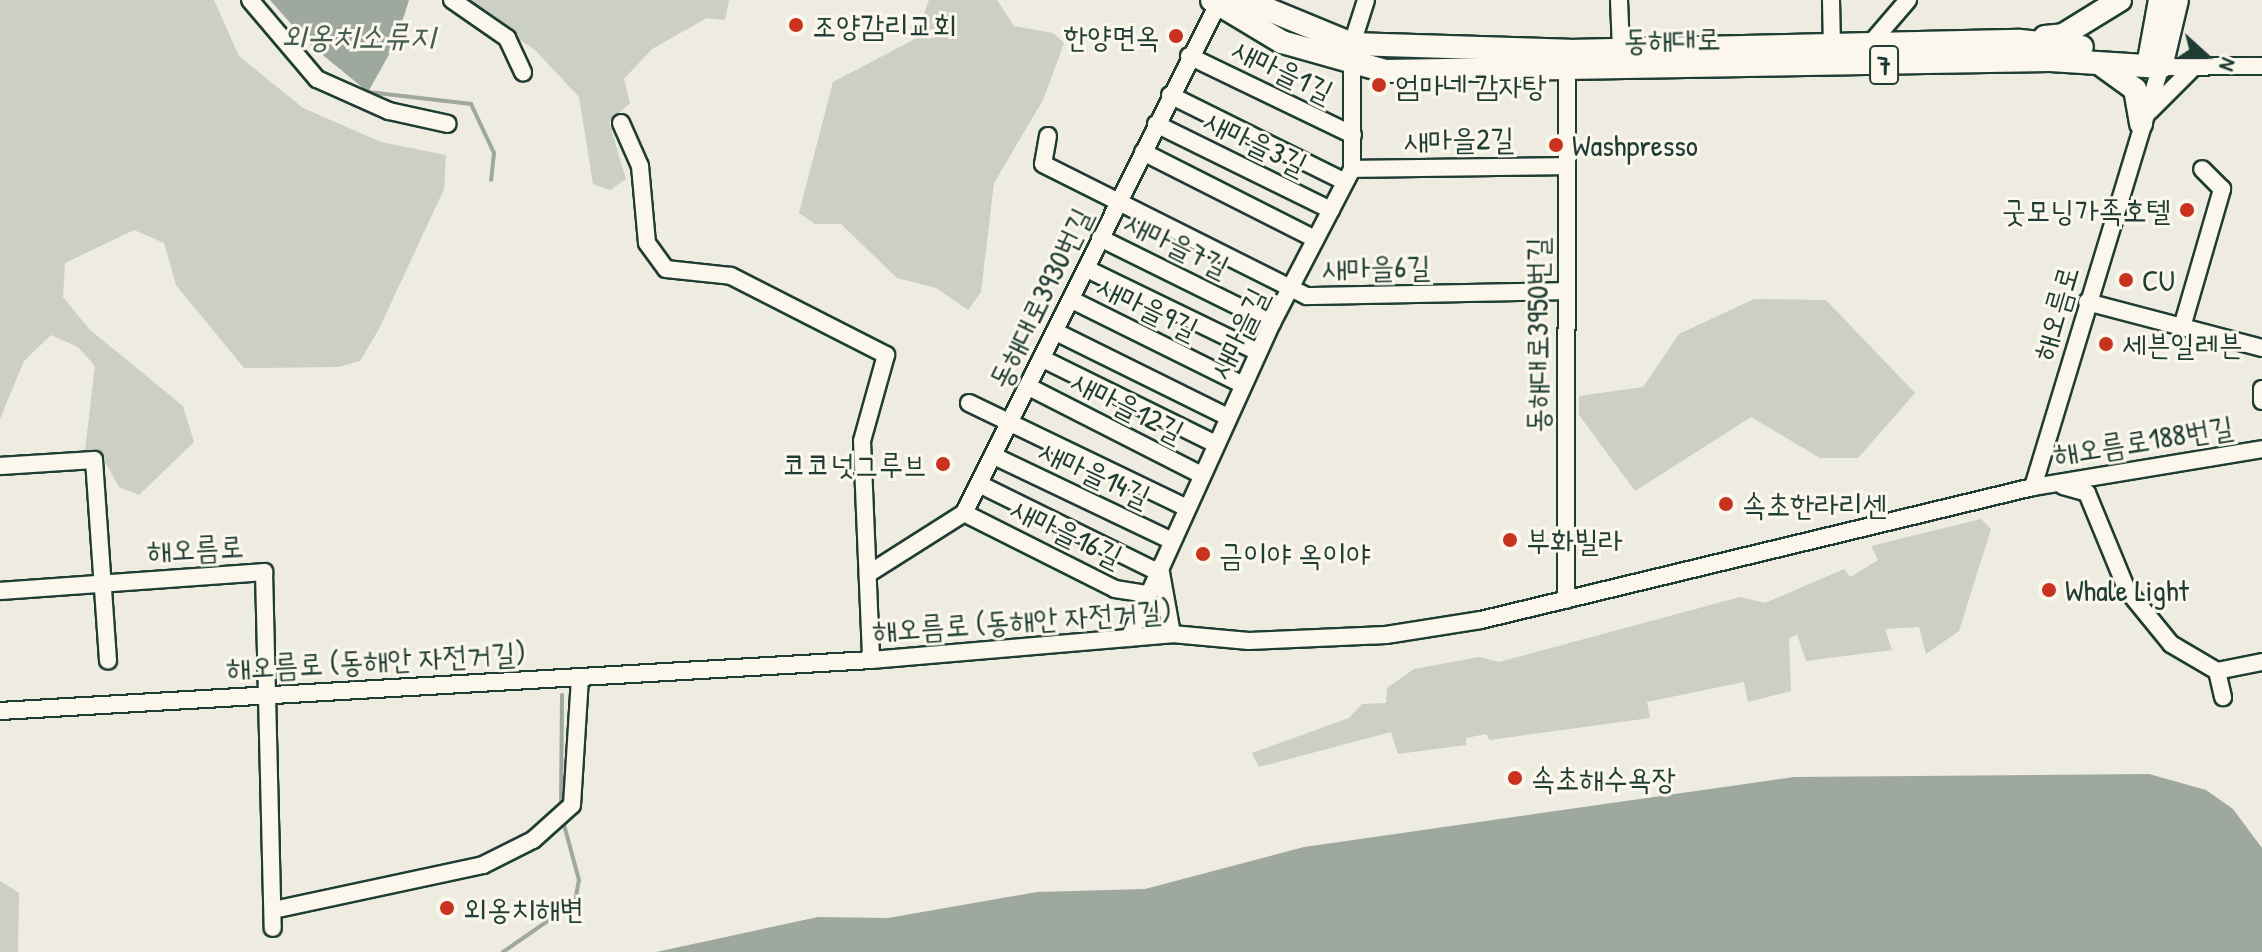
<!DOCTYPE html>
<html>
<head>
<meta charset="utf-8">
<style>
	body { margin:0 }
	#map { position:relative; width:2262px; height:952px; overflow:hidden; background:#eeece1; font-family:"Patrick Hand","Poor Story",sans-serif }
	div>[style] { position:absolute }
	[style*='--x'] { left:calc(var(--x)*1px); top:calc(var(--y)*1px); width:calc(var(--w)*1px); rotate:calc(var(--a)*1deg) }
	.green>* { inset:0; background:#cbcfc4 }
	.water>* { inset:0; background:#9fa89f }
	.stream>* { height:4px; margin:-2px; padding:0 2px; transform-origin:2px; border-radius:2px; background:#9fa89f }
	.roads { filter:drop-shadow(2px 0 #1f3d34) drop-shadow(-2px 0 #1f3d34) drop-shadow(0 2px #1f3d34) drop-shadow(0 -2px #1f3d34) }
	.minor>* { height:16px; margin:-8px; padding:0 8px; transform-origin:8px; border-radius:8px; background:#fbf7ec }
	.major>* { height:22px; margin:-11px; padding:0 11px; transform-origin:11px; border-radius:11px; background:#fbf7ec }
	.dots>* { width:22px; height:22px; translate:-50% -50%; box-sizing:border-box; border:4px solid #fbf7ec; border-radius:50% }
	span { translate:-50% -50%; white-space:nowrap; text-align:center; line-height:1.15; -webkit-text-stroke:6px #fbf7ec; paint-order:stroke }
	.shield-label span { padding:2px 6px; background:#fbf7ec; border:2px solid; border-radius:6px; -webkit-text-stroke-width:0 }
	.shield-label { font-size:28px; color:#1f3d34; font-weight:700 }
	.poi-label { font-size:30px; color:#1f3d34 }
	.left { translate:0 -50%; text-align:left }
	.right { translate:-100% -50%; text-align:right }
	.street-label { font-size:30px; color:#1f3d34 }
	.water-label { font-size:32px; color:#455d54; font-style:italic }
	.north { position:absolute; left:2166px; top:16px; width:80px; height:80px; -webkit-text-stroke:6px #fbf7ec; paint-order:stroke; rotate:111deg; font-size:22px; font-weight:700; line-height:32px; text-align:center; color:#1f3d34 }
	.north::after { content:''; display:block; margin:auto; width:28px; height:36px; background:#1f3d34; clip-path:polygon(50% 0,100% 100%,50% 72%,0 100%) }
</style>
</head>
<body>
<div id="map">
	<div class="green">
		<i style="clip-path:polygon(0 0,214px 0,239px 56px,303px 108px,381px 142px,446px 155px,444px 189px,379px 329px,360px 361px,338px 367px,244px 368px,176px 285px,164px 243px,134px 230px,65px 263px,63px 297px,89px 329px,183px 406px,194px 442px,139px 495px,119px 487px,99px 451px,85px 450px,95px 366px,78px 347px,51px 335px,24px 361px,0 419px)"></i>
		<i style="clip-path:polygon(460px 0,729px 0,725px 20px,707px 18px,652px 49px,624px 79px,630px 103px,609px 122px,626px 179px,610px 190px,593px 184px,579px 97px,535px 50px)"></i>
		<i style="clip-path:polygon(929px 0,997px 0,1014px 26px,1053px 33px,1064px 43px,1043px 100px,994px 183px,981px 292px,968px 310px,936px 288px,897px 278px,841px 224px,815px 224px,799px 213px,833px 82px,915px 39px)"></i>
		<i style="clip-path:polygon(1754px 299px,1826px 300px,1915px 393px,1858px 458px,1820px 458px,1751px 417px,1635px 491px,1579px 415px,1579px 396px,1643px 387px,1679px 334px)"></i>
		<i style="clip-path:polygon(1981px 519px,1991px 529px,1959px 631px,1926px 654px,1919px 627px,1885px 629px,1892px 650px,1806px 661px,1797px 634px,1789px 639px,1791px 691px,1748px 702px,1744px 682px,1647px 702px,1650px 718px,1490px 740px,1486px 734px,1466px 738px,1466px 745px,1398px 754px,1391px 732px,1259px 767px,1252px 753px,1349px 718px,1362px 704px,1386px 703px,1387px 688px,1414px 669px,1479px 657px,1499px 662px,1740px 597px,1765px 603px,1844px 569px,1850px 577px,1878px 560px,1871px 546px)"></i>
		<i style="clip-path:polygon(0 881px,19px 893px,18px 952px,0 952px)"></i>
	</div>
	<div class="water">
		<i style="clip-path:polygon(270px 0,409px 0,395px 44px,368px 92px,308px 43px)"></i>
		<i style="clip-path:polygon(2149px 774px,2206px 790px,2233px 809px,2262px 848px,2262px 952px,656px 952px,818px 917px,888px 918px,1037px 892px,1145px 889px,1304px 847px,1794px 777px)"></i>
	</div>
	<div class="stream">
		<i style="--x:368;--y:92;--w:104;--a:6.6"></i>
		<i style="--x:471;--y:104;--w:54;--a:64.9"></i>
		<i style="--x:494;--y:153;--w:27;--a:96"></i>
		<i style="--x:561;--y:808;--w:113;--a:-89.5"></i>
		<i style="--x:503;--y:952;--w:88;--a:-34.8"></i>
		<i style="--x:575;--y:902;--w:22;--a:-80"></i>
		<i style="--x:579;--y:880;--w:61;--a:-105.2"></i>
	</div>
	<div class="roads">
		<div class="minor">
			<i style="--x:250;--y:0;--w:104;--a:49.7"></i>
			<i style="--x:317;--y:79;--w:79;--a:24"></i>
			<i style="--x:389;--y:111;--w:60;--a:12.4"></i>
			<i style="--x:452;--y:0;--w:67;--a:34.6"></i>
			<i style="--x:507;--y:38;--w:38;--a:65"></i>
			<i style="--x:1619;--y:0;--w:49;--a:87.7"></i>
			<i style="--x:1831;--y:0;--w:46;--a:88.8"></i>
			<i style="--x:1871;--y:43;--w:57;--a:-49.3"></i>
			<i style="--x:1189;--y:56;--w:182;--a:25.7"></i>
			<i style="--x:1170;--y:95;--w:195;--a:26.4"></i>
			<i style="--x:2150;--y:111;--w:59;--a:-45"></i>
			<i style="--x:621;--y:123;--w:47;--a:66.2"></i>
			<i style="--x:640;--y:166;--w:77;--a:84.8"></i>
			<i style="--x:647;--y:243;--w:32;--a:54"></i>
			<i style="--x:666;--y:269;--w:65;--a:6.1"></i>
			<i style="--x:731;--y:276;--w:174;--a:27"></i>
			<i style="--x:886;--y:355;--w:89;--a:105.6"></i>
			<i style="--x:862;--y:441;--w:219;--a:87.6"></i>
			<i style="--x:1156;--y:124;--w:195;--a:26.2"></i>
			<i style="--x:1048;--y:136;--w:28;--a:100"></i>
			<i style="--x:1043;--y:164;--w:295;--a:26.6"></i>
			<i style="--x:1307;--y:296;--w:256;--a:-1.1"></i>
			<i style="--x:1143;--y:152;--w:193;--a:26.8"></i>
			<i style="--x:1352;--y:169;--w:214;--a:-0.8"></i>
			<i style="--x:1100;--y:238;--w:192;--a:26.3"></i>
			<i style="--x:1087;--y:269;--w:190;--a:25.9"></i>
			<i style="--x:1072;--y:300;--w:191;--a:26.4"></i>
			<i style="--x:2087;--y:302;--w:181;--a:14.7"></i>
			<i style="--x:2182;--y:327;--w:144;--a:-73.8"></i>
			<i style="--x:2222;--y:189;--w:28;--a:-135"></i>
			<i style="--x:1056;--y:332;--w:192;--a:26.3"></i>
			<i style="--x:1043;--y:359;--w:193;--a:26.2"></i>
			<i style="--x:1029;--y:387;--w:194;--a:27"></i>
			<i style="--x:2262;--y:389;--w:12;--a:90"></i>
			<i style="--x:969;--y:403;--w:242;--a:25.7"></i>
			<i style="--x:994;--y:456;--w:197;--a:25.5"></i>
			<i style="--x:0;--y:466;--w:94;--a:-3.7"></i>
			<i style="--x:94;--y:460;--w:201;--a:86"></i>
			<i style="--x:979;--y:484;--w:199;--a:26.2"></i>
			<i style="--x:2063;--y:486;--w:25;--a:16"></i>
			<i style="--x:2087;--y:493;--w:105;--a:67.6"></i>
			<i style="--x:2127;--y:590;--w:70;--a:50.8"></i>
			<i style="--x:2171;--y:644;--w:53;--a:30.4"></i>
			<i style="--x:2217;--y:671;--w:46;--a:-11.3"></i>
			<i style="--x:2033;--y:487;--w:439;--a:-73.1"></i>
			<i style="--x:2161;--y:67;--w:101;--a:-0.6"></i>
			<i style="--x:964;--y:513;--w:169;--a:26.7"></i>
			<i style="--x:1115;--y:589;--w:33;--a:9"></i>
			<i style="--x:1160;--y:567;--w:68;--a:79.8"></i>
			<i style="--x:868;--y:574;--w:114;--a:-32.4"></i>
			<i style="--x:964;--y:513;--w:569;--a:-63.48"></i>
			<i style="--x:0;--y:591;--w:265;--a:-4.1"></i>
			<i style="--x:264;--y:572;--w:356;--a:88.6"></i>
			<i style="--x:1566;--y:600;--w:530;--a:-89.89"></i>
			<i style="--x:1129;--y:638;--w:346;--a:-65.6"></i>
			<i style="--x:1272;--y:323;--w:174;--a:-62.5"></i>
			<i style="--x:1352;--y:169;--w:125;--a:-90"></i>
			<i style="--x:1352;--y:44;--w:46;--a:-72.3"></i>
			<i style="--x:2217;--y:671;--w:27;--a:77"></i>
			<i style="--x:0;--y:711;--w:872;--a:-3.35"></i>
			<i style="--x:871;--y:660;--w:302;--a:-4.9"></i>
			<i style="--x:1172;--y:634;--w:77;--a:5.2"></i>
			<i style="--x:1249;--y:641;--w:137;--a:-2.5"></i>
			<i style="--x:1386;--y:635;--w:96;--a:-9"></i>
			<i style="--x:1481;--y:620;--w:568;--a:-13.55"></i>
			<i style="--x:2033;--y:487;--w:232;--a:-9.4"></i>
			<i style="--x:278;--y:909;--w:210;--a:-12.1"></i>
			<i style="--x:483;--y:865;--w:56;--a:-26.6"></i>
			<i style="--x:533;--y:840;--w:52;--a:-41.9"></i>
			<i style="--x:572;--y:805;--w:128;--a:-86.4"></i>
		</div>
		<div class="major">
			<i style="--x:1212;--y:0;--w:82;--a:31"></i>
			<i style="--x:1282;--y:42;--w:107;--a:15.7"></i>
			<i style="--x:1385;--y:71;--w:665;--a:-0.95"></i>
			<i style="--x:2050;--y:60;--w:111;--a:3.6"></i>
			<i style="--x:2161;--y:67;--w:69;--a:-76.6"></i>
			<i style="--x:1245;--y:0;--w:116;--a:22.4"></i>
			<i style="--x:1352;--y:44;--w:217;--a:1.8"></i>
			<i style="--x:1569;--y:51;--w:451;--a:-1.3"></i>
			<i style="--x:2020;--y:41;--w:62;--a:5.5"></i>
			<i style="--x:2045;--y:37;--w:18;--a:-6"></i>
			<i style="--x:2063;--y:35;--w:67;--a:-31.6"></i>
			<i style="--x:2103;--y:66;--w:39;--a:36"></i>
			<i style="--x:2135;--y:89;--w:35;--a:80"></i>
			<i style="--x:2148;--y:66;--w:67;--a:-79.7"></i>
		</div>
	</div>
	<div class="dots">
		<i style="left:796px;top:25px;background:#c8321e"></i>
		<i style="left:1176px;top:36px;background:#c8321e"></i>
		<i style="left:1379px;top:85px;background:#c8321e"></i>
		<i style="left:1556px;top:145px;background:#c8321e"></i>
		<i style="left:2187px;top:210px;background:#c8321e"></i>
		<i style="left:2126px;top:280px;background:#c8321e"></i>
		<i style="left:2106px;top:344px;background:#c8321e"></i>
		<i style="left:943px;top:464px;background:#c8321e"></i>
		<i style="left:1726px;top:504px;background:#c8321e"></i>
		<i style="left:1510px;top:540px;background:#c8321e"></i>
		<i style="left:1203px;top:554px;background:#c8321e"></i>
		<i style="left:2049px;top:590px;background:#c8321e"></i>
		<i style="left:1515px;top:778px;background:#c8321e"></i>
		<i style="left:447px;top:908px;background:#c8321e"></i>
	</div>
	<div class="shield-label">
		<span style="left:1884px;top:65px">7</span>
	</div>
	<div class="poi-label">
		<span class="left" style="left:812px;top:25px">조양감리교회</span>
		<span class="right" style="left:1160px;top:36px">한양면옥</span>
		<span class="left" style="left:1395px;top:85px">엄마네 감자탕</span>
		<span class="left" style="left:1572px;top:145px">Washpresso</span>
		<span class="right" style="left:2171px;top:210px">굿모닝가족호텔</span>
		<span class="left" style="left:2142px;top:280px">CU</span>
		<span class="left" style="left:2122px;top:344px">세븐일레븐</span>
		<span class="right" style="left:927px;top:464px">코코넛그루브</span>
		<span class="left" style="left:1742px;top:504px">속초한라리센</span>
		<span class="left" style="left:1526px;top:540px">부화빌라</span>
		<span class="left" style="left:1219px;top:554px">금이야 옥이야</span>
		<span class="left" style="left:2065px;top:590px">Whale Light</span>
		<span class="left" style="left:1531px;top:778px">속초해수욕장</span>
		<span class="left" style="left:463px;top:908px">외옹치해변</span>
	</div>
	<div class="street-label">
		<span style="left:1672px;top:39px;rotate:-1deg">동해대로</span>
		<span style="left:1283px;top:70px;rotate:26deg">새마을1길</span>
		<span style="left:1459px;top:139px;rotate:-1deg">새마을2길</span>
		<span style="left:1256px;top:142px;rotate:26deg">새마을3길</span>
		<span style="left:1177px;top:244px;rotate:26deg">새마을7길</span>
		<span style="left:1376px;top:267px;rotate:-1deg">새마을6길</span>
		<span style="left:1040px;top:298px;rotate:-64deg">동해대로3930번길</span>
		<span style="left:1148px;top:307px;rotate:26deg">새마을9길</span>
		<span style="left:2055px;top:313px;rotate:-74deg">해오름로</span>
		<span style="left:1238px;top:333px;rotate:-64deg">새마을길</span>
		<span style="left:1537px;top:335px;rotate:-90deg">동해대로3950번길</span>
		<span style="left:1128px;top:406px;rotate:27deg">새마을12길</span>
		<span style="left:2143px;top:440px;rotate:-9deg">해오름로188번길</span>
		<span style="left:1095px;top:473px;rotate:25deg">새마을14길</span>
		<span style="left:1067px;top:532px;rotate:26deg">새마을16길</span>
		<span style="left:195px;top:548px;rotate:-3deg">해오름로</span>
		<span style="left:1022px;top:620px;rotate:-4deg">해오름로 (동해안 자전거길)</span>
		<span style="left:376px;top:660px;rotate:-3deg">해오름로 (동해안 자전거길)</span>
	</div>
	<div class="water-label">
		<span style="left:358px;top:36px">외옹치소류지</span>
	</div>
	<div class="north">N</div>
</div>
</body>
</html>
